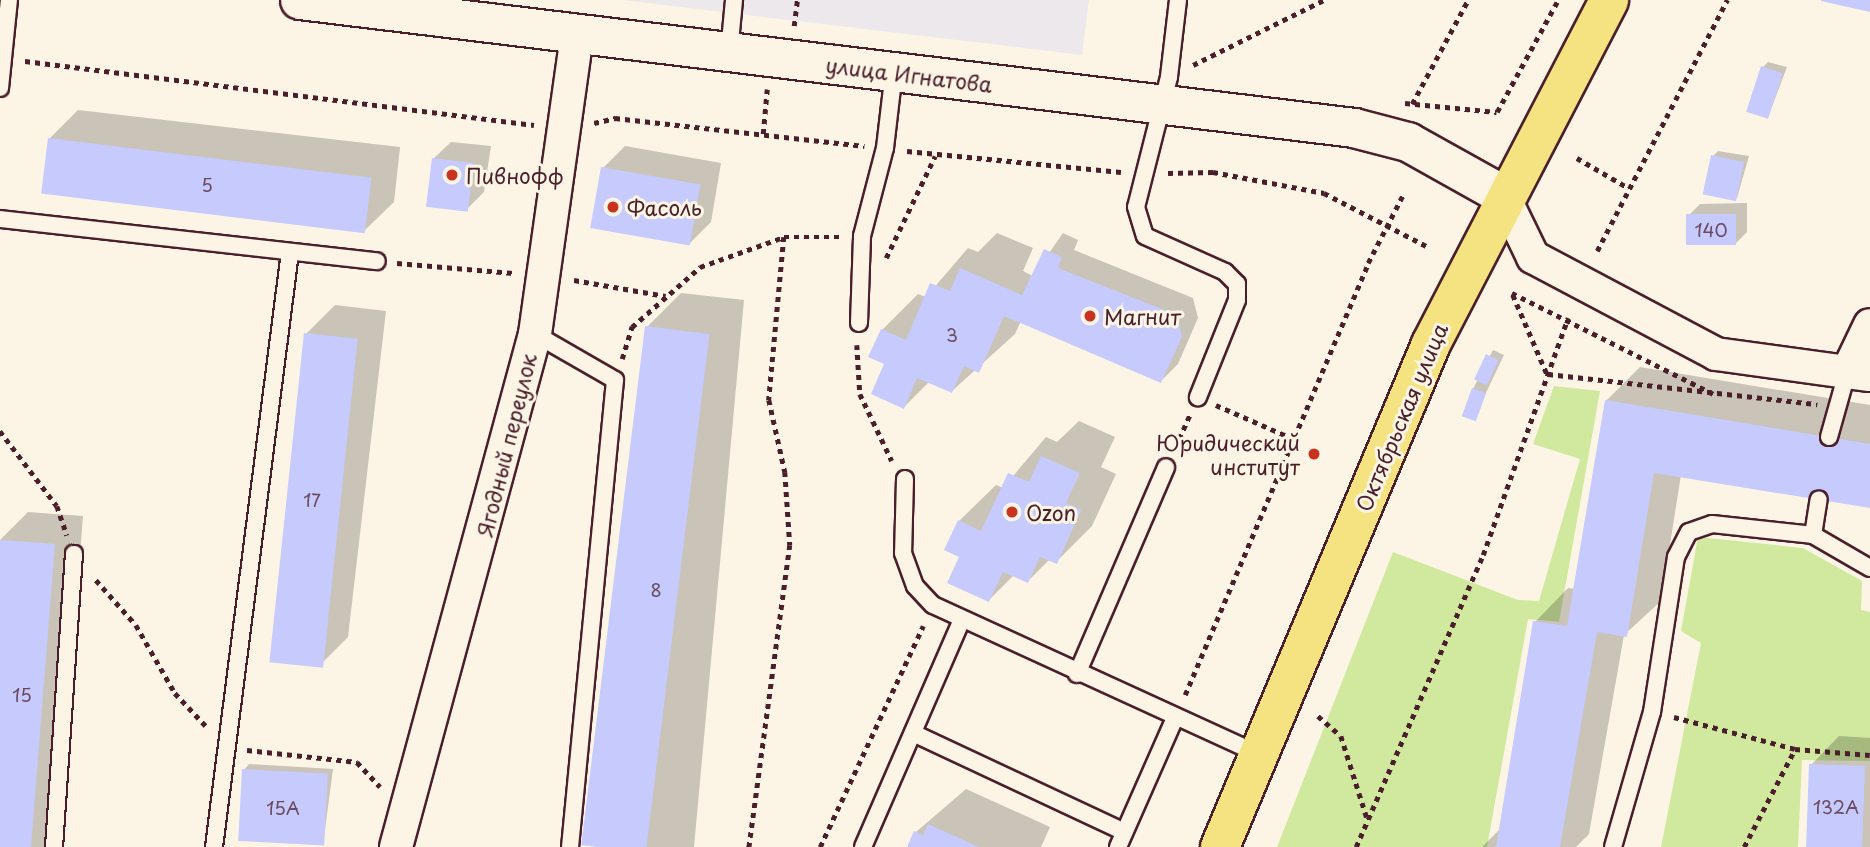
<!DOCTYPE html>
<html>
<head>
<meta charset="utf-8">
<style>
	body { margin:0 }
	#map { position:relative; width:1870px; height:847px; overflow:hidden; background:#fcf5e5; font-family:"Playpen Sans",sans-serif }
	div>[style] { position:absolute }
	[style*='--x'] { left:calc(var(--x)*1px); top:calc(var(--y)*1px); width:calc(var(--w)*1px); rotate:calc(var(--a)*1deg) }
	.built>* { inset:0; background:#ece8ec }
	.green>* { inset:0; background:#d0e99f }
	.shadow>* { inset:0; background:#0003 }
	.building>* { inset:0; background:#c6cafc; transform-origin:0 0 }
	.path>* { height:4.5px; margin-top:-2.25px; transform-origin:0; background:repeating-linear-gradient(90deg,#4a1f2b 0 5px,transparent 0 10px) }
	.roads { filter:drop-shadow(2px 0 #4a1f2b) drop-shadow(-2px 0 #4a1f2b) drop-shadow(0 2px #4a1f2b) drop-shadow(0 -2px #4a1f2b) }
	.lane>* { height:16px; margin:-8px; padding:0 8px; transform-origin:8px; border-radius:8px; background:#fcf5e5 }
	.street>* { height:32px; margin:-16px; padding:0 16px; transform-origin:16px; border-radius:16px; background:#fcf5e5 }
	.secondary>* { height:38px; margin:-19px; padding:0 19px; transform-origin:19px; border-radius:19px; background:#fcf5e5 }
	.primary>* { height:38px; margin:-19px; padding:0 19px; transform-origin:19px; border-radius:19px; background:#f5e382 }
	.dots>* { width:19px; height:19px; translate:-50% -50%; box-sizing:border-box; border:4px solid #fcf5e5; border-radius:50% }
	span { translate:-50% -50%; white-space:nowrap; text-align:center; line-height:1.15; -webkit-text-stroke:6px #fcf5e5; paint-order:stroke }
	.number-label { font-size:18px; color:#694a5f }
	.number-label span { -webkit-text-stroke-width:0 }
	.street-label { font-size:21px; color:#4a1f2b }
	.poi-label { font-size:21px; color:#4a1f2b }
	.left { translate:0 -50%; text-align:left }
	.right { translate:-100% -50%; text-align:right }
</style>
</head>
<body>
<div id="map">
	<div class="built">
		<i style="clip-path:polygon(622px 0,1089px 0,1082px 55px)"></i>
	</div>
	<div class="green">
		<i style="clip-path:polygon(1554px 386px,1600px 391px,1559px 622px,1528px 619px,1487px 847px,1277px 847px,1393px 552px,1518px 600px,1539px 601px,1580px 459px,1533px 444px)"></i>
		<i style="clip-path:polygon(1698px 537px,1803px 548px,1862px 581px,1861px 610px,1870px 612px,1870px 761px,1802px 760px,1798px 847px,1661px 847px,1701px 643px,1681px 631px)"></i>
	</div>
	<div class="shadow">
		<i style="clip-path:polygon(1768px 62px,1787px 67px,1768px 117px,1763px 67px)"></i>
		<i style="clip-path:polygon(78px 110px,400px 147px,394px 202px,365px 230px,49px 139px)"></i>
		<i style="clip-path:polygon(451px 142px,491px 146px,484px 192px,467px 209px,433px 159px)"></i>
		<i style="clip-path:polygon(625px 146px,721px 163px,711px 222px,689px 244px,603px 168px)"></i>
		<i style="clip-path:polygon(1718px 151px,1749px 156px,1737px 198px,1713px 156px)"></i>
		<i style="clip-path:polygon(1747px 203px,1747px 232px,1736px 243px,1688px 216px,1700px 204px)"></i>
		<i style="clip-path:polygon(997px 233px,1033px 248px,1023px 271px,1033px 276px,1063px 233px,1078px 240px,1074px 250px,1193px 298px,1198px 318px,1178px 364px,1161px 381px,1021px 321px,1015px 334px,952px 391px,929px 382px,904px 407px,886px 363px,882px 330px,918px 294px,926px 297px,968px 248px,978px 252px)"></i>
		<i style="clip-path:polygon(681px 293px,744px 300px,694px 847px,605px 847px,647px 327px)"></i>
		<i style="clip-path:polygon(335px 305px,386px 311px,348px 637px,319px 666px,306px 334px)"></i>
		<i style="clip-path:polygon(1493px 350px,1504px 355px,1473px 420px,1473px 389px)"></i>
		<i style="clip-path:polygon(1640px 367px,1870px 405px,1870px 507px,1681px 475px,1661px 601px,1624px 635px,1589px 834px,1576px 847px,1482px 847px,1501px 828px,1535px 622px,1568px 588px,1575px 589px,1606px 401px)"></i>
		<i style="clip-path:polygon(1079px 421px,1115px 437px,1101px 467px,1116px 474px,1092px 526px,1056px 562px,1050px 559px,1028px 581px,1014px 575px,989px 600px,961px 556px,959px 521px,996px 485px,1003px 488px,1046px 437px,1057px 442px)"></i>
		<i style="clip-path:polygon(28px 512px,83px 516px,57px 847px,0 847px,0 540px)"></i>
		<i style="clip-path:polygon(1839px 736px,1870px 738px,1870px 847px,1808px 847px,1811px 765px)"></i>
		<i style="clip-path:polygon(249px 764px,333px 769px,323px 845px,244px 770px)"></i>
		<i style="clip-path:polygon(966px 789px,1050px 827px,1041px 847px,909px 847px,916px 832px)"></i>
	</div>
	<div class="building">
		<i style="clip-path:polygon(1870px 0,1870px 12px,1821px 1px,1821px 0)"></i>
		<i style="left:1761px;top:66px;width:23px;height:48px;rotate:18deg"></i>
		<i style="left:48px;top:138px;width:326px;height:56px;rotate:7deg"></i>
		<i style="left:1711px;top:155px;width:34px;height:40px;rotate:12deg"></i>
		<i style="left:432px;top:158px;width:42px;height:49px;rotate:7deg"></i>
		<i style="left:601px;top:167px;width:101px;height:62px;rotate:10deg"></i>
		<i style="left:1736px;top:214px;width:31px;height:50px;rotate:90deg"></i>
		<i style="clip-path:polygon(1044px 249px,1062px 257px,1058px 268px,1177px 315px,1182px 337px,1161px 383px,1004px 316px,979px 373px,964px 366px,952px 393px,917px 378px,904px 409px,871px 394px,884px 364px,868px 357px,881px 329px,906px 340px,930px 283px,950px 291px,960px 268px,1022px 295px)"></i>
		<i style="left:645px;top:326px;width:65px;height:523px;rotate:7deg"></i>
		<i style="left:304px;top:333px;width:54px;height:331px;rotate:6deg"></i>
		<i style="left:1486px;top:354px;width:14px;height:28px;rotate:25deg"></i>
		<i style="left:1472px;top:388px;width:15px;height:30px;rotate:20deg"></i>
		<i style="clip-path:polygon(1605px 400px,1870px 444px,1870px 508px,1654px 473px,1627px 637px,1597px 632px,1560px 847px,1496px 847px,1533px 621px,1567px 626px)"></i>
		<i style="clip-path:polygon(1041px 456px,1080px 473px,1066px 503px,1081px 510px,1057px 564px,1040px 557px,1028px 583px,1003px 572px,989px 602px,947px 583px,959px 557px,944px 550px,958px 520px,981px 531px,1008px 473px,1029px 482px)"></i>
		<i style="clip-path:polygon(0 540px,55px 544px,31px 847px,0 847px)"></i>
		<i style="left:1809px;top:764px;width:56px;height:83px;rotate:2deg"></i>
		<i style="left:242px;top:769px;width:86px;height:72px;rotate:3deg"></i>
		<i style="clip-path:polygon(928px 824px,979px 847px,907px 847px,914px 831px,923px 835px)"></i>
	</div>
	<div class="path">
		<i style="--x:794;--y:26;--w:26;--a:-83"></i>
		<i style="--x:25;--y:61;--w:513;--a:7.17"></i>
		<i style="--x:1193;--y:65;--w:146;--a:-26.4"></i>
		<i style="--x:1405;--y:103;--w:92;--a:5.6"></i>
		<i style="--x:1497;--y:112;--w:128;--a:-61.4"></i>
		<i style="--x:1412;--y:104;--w:118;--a:-61.7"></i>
		<i style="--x:594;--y:123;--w:22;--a:-13"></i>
		<i style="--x:615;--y:118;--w:251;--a:6.4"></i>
		<i style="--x:763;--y:134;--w:45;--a:-84.9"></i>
		<i style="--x:907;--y:151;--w:215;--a:5.6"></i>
		<i style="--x:1577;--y:158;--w:58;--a:30.1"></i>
		<i style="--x:1168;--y:173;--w:45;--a:-1.3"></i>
		<i style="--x:1213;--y:172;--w:113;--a:10.7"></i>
		<i style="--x:1324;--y:193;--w:117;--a:27.4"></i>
		<i style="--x:784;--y:237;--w:55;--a:0"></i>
		<i style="--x:1597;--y:251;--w:283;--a:-62.6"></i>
		<i style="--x:886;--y:258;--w:113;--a:-64.3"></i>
		<i style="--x:397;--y:263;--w:116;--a:4.9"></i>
		<i style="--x:574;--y:280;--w:93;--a:9.9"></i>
		<i style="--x:1512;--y:293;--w:230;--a:26.6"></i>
		<i style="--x:1513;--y:295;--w:86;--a:66.7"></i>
		<i style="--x:857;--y:345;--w:49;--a:86.5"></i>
		<i style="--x:860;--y:394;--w:74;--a:64.5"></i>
		<i style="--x:622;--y:359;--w:34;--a:-73"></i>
		<i style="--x:632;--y:327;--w:91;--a:-41.4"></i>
		<i style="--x:700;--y:267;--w:89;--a:-19.7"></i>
		<i style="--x:784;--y:237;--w:164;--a:95.3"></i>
		<i style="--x:769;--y:400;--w:74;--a:77.5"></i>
		<i style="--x:785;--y:472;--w:73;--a:86.1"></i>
		<i style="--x:790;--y:545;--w:305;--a:97.7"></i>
		<i style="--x:1548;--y:374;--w:271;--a:6.4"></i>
		<i style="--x:1216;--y:405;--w:87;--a:23.6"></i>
		<i style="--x:0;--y:431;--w:94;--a:52.8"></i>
		<i style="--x:57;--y:506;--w:31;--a:71"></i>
		<i style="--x:1175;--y:448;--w:36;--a:-66"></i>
		<i style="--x:96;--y:580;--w:60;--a:48.4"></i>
		<i style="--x:136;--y:625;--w:78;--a:60.2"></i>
		<i style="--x:175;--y:693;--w:45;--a:46.8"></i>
		<i style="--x:1185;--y:695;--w:469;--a:-67"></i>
		<i style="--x:1368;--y:263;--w:79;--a:-62.8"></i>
		<i style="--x:1318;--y:716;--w:30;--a:41"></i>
		<i style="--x:1341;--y:736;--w:86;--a:72.4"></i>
		<i style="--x:1674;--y:717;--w:125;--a:14.8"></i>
		<i style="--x:247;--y:750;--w:111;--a:6.2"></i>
		<i style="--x:357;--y:762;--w:34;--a:47"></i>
		<i style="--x:820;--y:847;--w:244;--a:-65"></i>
		<i style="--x:1356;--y:847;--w:318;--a:-66.5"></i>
		<i style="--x:1483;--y:555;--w:252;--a:-70.3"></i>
		<i style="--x:1744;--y:847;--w:110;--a:-62.5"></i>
		<i style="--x:1795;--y:749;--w:75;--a:4.6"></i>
	</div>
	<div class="roads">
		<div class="lane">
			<i style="--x:1178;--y:0;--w:78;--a:96.7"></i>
			<i style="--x:1169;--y:77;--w:134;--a:104.2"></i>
			<i style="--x:1136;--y:207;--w:30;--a:73"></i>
			<i style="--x:1145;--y:236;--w:88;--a:24.2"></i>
			<i style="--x:1225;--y:272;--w:17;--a:45"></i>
			<i style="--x:1237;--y:284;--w:16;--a:90"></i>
			<i style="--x:1237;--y:300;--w:105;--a:111.9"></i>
			<i style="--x:729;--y:53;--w:53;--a:-84.6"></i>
			<i style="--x:0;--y:88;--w:88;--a:-84.2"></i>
			<i style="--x:0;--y:219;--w:379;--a:6.4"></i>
			<i style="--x:859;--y:323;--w:87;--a:-88"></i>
			<i style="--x:862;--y:236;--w:91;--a:-75.4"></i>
			<i style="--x:885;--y:148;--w:78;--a:-83.3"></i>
			<i style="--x:535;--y:334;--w:92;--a:29.9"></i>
			<i style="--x:615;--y:380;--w:469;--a:95.5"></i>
			<i style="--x:1829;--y:437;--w:66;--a:-74.3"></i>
			<i style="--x:905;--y:479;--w:74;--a:91.5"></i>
			<i style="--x:903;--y:553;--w:35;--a:70"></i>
			<i style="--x:915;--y:586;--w:26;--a:47"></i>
			<i style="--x:933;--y:605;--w:358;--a:24.6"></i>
			<i style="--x:1813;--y:535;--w:36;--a:-81"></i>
			<i style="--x:1077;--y:674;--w:225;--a:-66.7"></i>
			<i style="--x:913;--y:733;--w:233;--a:25.1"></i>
			<i style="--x:54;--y:847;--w:294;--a:-86.1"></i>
			<i style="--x:214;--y:847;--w:600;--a:-82.72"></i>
			<i style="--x:863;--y:847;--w:245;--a:-66.5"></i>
			<i style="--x:1118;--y:847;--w:141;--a:-66.2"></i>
			<i style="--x:1613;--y:847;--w:141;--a:-73.9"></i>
			<i style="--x:1652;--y:712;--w:157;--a:-81.2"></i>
			<i style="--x:1676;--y:557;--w:28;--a:-63"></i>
			<i style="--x:1689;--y:532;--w:24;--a:-19"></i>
			<i style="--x:1712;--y:524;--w:102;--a:6.2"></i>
			<i style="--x:1813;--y:535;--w:66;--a:30.1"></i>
		</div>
		<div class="street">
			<i style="--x:1503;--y:195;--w:69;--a:64.2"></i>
			<i style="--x:1533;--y:257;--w:207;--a:27.9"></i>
			<i style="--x:1716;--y:354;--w:155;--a:7.8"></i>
			<i style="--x:1847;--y:373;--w:53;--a:-64.4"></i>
			<i style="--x:396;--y:847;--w:531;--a:-74.84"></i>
			<i style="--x:535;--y:334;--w:303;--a:-82"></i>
		</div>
		<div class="secondary">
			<i style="--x:300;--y:0;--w:1062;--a:6.92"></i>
			<i style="--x:1354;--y:128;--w:56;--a:14.5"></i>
			<i style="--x:1408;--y:142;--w:109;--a:29.2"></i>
		</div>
		<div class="primary">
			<i style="--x:1220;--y:847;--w:545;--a:-67.24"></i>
			<i style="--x:1431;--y:344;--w:387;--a:-62.6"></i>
		</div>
	</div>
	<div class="dots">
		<i style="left:452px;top:175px;background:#c8321e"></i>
		<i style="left:613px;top:207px;background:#c8321e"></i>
		<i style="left:1090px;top:316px;background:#c8321e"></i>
		<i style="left:1314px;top:454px;background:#c8321e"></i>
		<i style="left:1012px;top:512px;background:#c8321e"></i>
	</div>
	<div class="number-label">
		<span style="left:207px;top:185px">5</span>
		<span style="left:1711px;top:230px">140</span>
		<span style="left:952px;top:335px">3</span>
		<span style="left:312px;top:500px">17</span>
		<span style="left:656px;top:590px">8</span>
		<span style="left:22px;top:695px">15</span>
		<span style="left:1836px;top:807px">132А</span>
		<span style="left:283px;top:808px">15А</span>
	</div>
	<div class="street-label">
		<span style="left:909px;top:74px;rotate:7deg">улица Игнатова</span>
		<span style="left:1401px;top:417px;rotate:-67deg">Октябрьская улица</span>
		<span style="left:506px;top:445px;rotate:-76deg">Ягодный переулок</span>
	</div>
	<div class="poi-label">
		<span class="left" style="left:466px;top:175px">Пивнофф</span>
		<span class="left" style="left:627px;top:207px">Фасоль</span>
		<span class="left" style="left:1104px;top:316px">Магнит</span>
		<span class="right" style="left:1300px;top:454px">Юридический<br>институт</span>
		<span class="left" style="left:1026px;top:512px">Ozon</span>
	</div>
</div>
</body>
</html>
